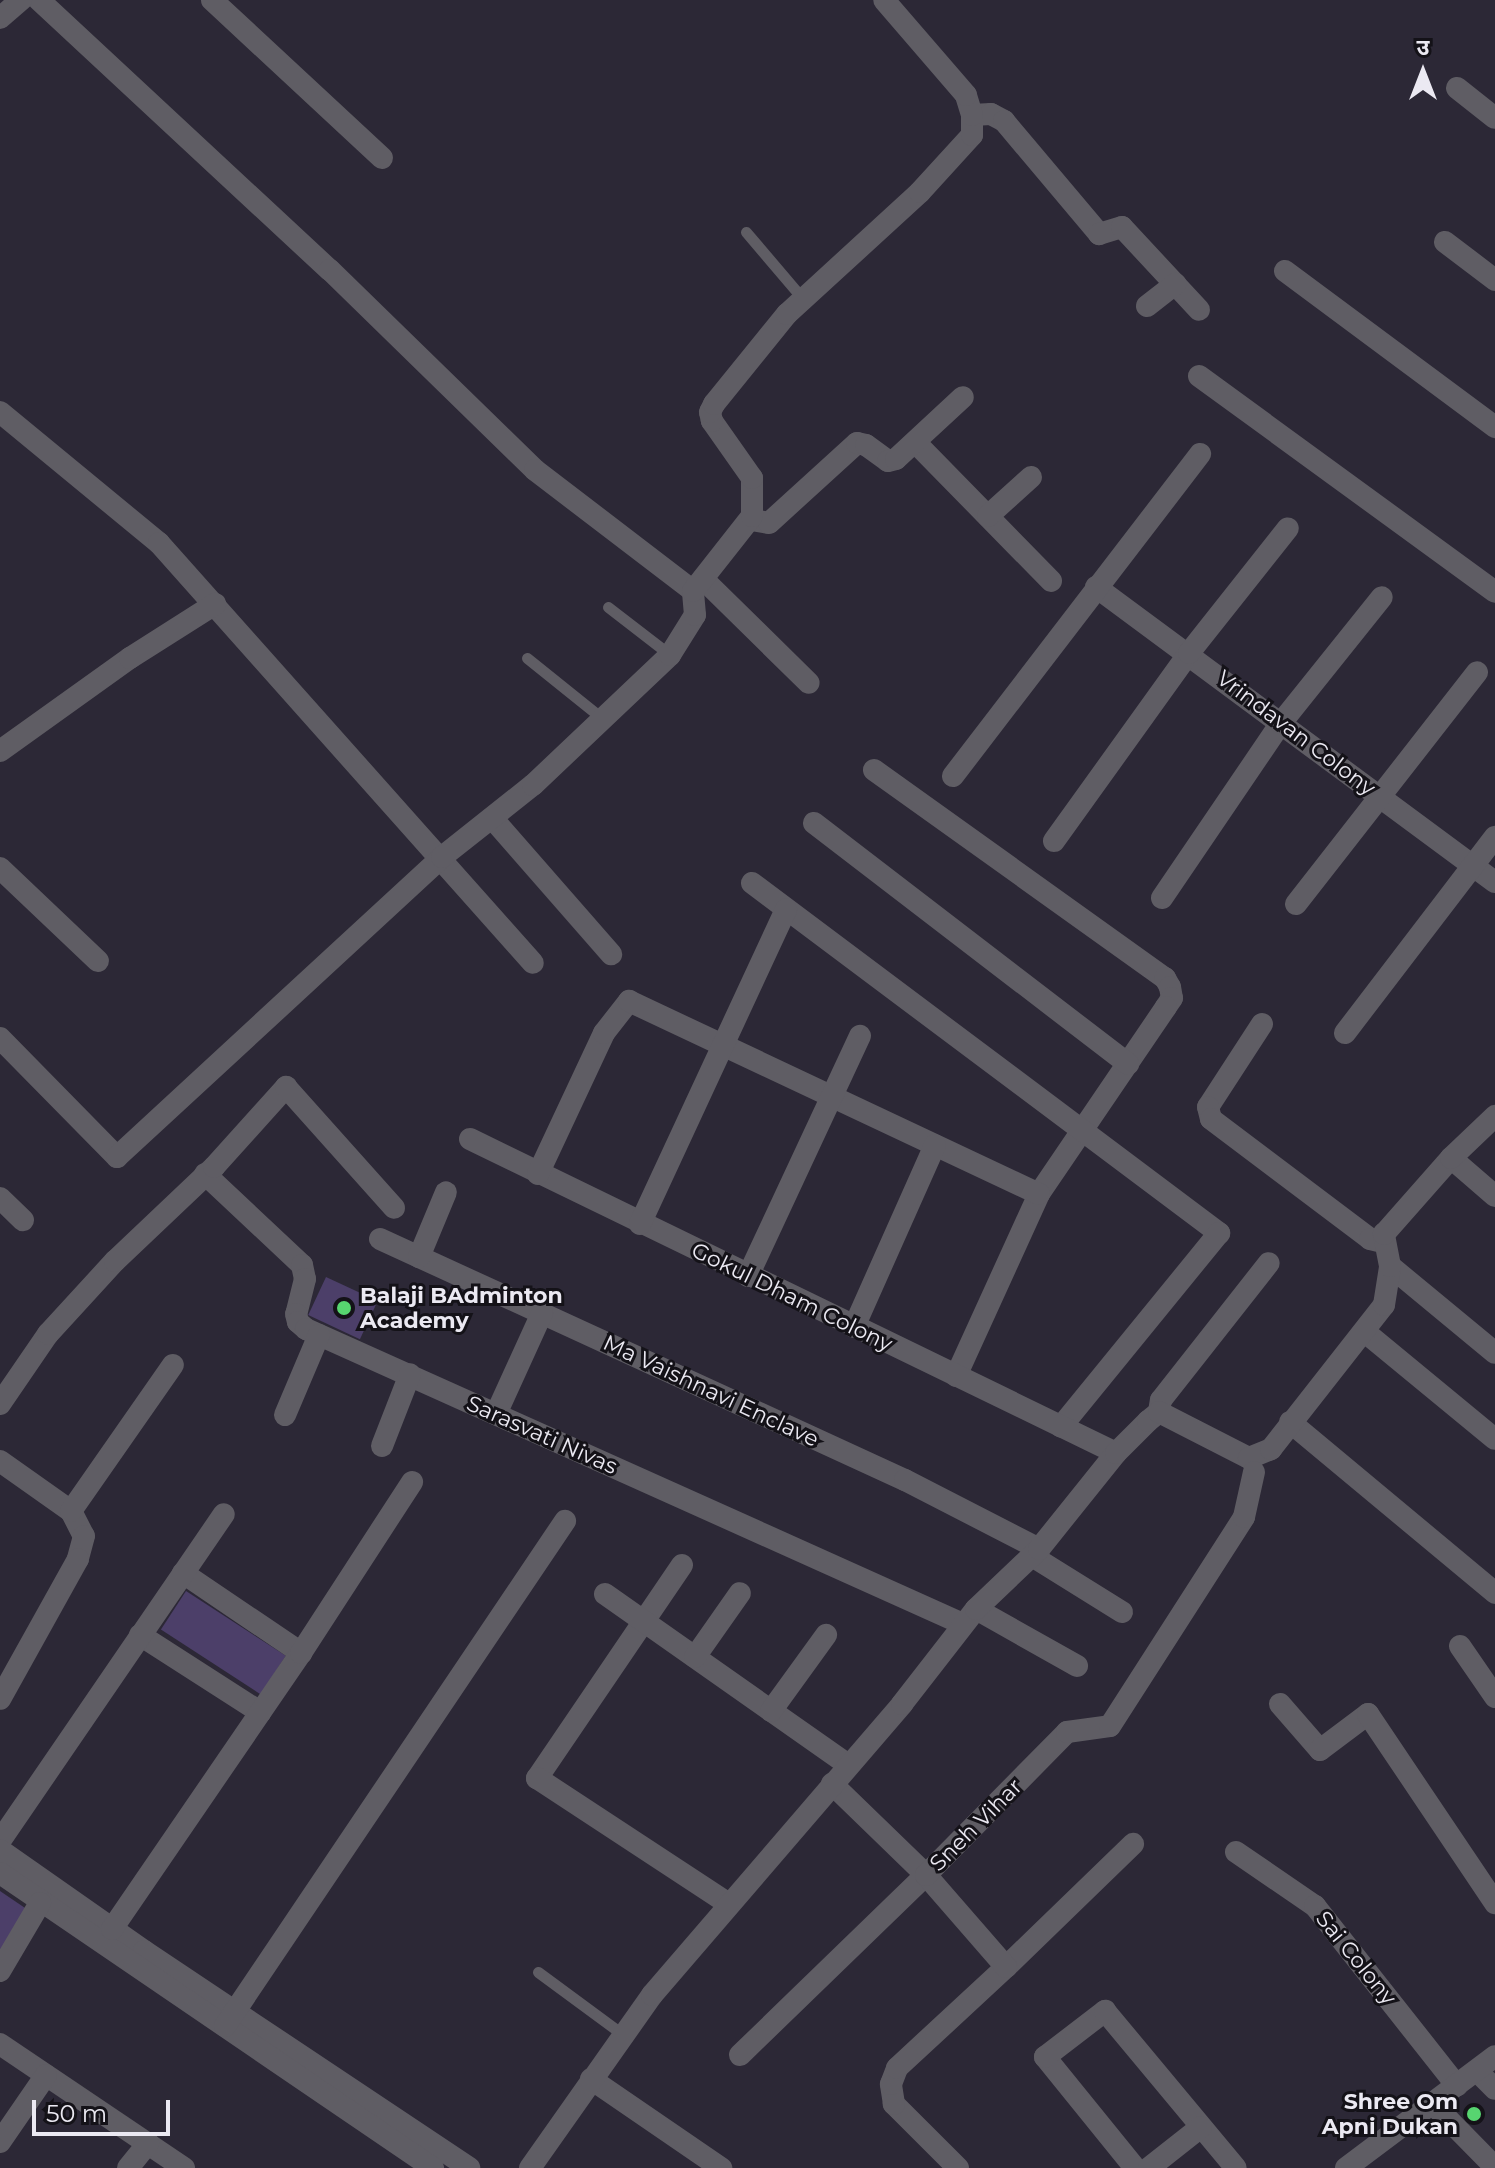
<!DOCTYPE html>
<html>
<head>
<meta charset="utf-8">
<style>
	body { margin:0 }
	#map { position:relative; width:1495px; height:2168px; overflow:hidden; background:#2c2836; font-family:Montserrat,"Noto Sans Devanagari",sans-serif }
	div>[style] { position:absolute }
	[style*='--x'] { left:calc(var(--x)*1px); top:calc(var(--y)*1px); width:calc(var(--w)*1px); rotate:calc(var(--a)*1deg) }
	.green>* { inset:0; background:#4c3f69; transform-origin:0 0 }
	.service>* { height:11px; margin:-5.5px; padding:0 5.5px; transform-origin:5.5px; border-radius:5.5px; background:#5f5d64 }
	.minor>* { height:22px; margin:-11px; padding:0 11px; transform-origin:11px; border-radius:11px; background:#5f5d64 }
	.tertiary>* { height:22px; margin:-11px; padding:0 11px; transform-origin:11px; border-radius:11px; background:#5f5d64 }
	.dots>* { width:22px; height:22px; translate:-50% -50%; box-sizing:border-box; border:4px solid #141218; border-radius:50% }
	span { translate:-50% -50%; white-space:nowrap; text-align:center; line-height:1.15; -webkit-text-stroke:6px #141218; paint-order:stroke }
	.street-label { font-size:22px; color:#ebe9f2 }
	.poi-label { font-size:22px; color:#ebe9f2; font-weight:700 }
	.left { translate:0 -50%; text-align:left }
	.right { translate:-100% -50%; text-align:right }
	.north { position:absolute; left:1383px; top:32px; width:80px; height:80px; -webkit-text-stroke:6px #141218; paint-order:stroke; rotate:0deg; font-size:22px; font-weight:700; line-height:32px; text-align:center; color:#ebe9f2 }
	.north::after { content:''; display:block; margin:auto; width:28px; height:36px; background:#ebe9f2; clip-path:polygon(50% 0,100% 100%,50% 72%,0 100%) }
	.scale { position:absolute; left:32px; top:2100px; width:138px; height:36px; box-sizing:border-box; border:4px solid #ebe9f2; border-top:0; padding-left:10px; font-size:24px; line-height:28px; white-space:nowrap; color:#ebe9f2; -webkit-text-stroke:6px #141218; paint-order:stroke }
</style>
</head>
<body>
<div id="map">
	<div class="green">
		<i style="left:326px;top:1277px;width:57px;height:42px;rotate:25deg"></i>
		<i style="left:186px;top:1591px;width:119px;height:46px;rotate:33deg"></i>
		<i style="clip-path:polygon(0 1891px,28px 1910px,0 1952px)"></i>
	</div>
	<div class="service">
		<i style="--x:746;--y:232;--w:88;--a:49.6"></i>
		<i style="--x:608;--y:607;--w:78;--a:37.7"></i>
		<i style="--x:527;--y:658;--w:97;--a:38.8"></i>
		<i style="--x:538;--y:1972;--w:104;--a:36.4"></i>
	</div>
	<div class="minor">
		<i style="--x:39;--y:0;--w:397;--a:42.9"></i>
		<i style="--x:330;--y:270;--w:286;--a:44.3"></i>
		<i style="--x:535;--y:470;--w:199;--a:37.4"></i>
		<i style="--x:212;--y:0;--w:232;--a:42.9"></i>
		<i style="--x:0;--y:18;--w:28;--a:-41"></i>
		<i style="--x:1457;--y:88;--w:48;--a:38.3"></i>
		<i style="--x:972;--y:115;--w:19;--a:-3"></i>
		<i style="--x:991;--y:114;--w:15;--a:28"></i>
		<i style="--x:1004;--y:121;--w:148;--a:49.9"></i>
		<i style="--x:1099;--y:234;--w:24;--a:-17"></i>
		<i style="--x:1122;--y:227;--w:113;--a:47.1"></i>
		<i style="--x:1445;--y:242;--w:63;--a:37.2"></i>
		<i style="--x:1285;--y:271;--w:262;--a:36.6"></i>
		<i style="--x:1147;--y:306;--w:36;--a:-38"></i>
		<i style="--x:1199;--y:376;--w:366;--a:36.1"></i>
		<i style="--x:0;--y:412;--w:206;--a:39.5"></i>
		<i style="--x:159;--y:543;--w:562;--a:48.32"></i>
		<i style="--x:916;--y:443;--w:193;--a:45.6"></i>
		<i style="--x:988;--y:516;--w:58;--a:-42.2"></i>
		<i style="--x:751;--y:520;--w:18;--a:9"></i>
		<i style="--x:769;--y:523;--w:119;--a:-42.3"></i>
		<i style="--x:857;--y:443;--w:9;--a:13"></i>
		<i style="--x:866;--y:445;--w:27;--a:36"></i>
		<i style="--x:888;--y:461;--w:8;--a:-14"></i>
		<i style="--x:896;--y:459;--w:91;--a:-42.8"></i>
		<i style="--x:703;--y:579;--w:148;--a:44.5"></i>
		<i style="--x:1096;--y:587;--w:496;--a:36.5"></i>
		<i style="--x:0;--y:751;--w:160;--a:-35.6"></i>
		<i style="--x:130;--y:658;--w:101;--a:-32.4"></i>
		<i style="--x:874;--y:770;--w:358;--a:35.6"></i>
		<i style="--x:1165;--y:978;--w:10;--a:61"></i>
		<i style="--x:1170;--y:987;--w:11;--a:80"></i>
		<i style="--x:1172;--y:998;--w:11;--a:124"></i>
		<i style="--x:1166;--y:1007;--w:226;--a:124.2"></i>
		<i style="--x:1039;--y:1194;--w:200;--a:114.5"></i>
		<i style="--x:953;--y:776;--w:406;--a:-52.5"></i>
		<i style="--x:492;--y:818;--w:181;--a:48.8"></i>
		<i style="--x:814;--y:823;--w:396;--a:37.5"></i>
		<i style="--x:1054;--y:841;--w:231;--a:-54.3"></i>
		<i style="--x:1189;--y:653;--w:159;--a:-51.6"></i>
		<i style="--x:0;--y:868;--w:135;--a:43.5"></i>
		<i style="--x:752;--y:883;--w:584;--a:36.85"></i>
		<i style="--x:1219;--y:1233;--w:250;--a:129.2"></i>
		<i style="--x:1162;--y:898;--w:212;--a:-55.8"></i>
		<i style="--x:1281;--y:723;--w:161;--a:-51.3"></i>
		<i style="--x:1296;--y:904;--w:294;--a:-52"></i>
		<i style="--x:1262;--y:1024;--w:99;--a:123"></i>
		<i style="--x:1208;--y:1107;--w:12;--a:76"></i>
		<i style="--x:1211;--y:1119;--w:199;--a:37"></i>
		<i style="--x:1370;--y:1239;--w:13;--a:13"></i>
		<i style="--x:1345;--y:1033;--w:247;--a:-52.6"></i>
		<i style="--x:0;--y:1038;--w:167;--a:45.5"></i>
		<i style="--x:117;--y:1157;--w:442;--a:-42.7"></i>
		<i style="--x:442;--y:857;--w:116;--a:-38.4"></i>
		<i style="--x:533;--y:785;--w:189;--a:-43.5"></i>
		<i style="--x:670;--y:655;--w:47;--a:-58"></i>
		<i style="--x:695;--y:615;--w:24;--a:-95"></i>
		<i style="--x:693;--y:591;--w:95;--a:-51.8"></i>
		<i style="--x:752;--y:516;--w:38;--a:-90"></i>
		<i style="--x:752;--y:478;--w:70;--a:-125.1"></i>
		<i style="--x:712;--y:421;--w:9;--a:-103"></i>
		<i style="--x:710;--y:412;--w:9;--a:-63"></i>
		<i style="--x:714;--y:404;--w:116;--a:-51"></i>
		<i style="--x:787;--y:314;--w:180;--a:-42.5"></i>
		<i style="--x:920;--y:192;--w:77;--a:-47.6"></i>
		<i style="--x:972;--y:135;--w:20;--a:-90"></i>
		<i style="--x:972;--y:115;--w:21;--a:-107"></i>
		<i style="--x:966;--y:95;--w:125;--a:-130.8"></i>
		<i style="--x:470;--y:1139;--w:718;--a:25.92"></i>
		<i style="--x:1451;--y:1158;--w:58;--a:40.8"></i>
		<i style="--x:205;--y:1174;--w:133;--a:43.2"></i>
		<i style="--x:302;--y:1265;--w:14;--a:78"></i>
		<i style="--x:305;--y:1279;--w:36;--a:104"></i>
		<i style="--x:296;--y:1314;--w:8;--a:76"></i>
		<i style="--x:298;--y:1322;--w:11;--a:41"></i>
		<i style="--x:306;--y:1329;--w:720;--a:24.18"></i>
		<i style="--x:538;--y:1174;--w:156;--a:-64.9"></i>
		<i style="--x:604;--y:1033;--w:41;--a:-52"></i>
		<i style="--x:629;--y:1001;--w:453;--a:25.2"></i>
		<i style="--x:0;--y:1198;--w:32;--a:44"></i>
		<i style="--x:640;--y:1224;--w:347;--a:-65.1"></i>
		<i style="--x:380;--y:1239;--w:578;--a:24.66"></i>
		<i style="--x:905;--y:1480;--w:151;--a:27.2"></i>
		<i style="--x:419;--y:1257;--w:70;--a:-67.4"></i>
		<i style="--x:1390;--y:1266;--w:136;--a:39.6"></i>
		<i style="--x:748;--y:1276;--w:265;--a:-65"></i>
		<i style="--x:854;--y:1327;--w:199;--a:-66"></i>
		<i style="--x:1365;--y:1332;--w:168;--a:39.5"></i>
		<i style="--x:0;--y:1404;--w:85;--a:-55.6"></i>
		<i style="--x:48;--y:1334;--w:99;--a:-47.5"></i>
		<i style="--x:115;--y:1261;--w:137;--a:-43.5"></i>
		<i style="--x:214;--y:1167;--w:108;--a:-48"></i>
		<i style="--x:286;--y:1087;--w:162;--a:48.2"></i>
		<i style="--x:1159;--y:1412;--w:12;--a:-81"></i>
		<i style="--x:1161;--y:1400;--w:174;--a:-51.8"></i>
		<i style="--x:496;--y:1414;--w:111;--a:-65.5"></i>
		<i style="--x:285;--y:1415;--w:87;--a:-67"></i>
		<i style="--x:1290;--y:1422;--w:267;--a:39.8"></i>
		<i style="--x:382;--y:1446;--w:77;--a:-68.7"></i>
		<i style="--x:0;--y:1461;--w:87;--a:35.2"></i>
		<i style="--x:71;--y:1511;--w:28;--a:63"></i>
		<i style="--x:84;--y:1536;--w:24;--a:105"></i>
		<i style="--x:78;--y:1559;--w:160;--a:119.1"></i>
		<i style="--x:71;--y:1511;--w:178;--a:-55.1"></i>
		<i style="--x:1032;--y:1556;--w:106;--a:31.9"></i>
		<i style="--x:682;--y:1565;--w:258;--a:124.2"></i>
		<i style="--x:537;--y:1778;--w:230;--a:33.3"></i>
		<i style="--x:183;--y:1573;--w:143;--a:34.1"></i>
		<i style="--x:605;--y:1594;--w:297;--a:35.1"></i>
		<i style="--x:976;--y:1609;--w:116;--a:29.4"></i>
		<i style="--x:140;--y:1635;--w:143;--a:32.7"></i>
		<i style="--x:1460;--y:1646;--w:62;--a:55.5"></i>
		<i style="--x:695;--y:1657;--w:78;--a:-54.9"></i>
		<i style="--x:1280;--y:1704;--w:61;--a:49"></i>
		<i style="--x:1320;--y:1750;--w:60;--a:-36.9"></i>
		<i style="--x:1368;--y:1714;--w:228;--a:56.1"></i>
		<i style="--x:771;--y:1711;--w:94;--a:-54.1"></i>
		<i style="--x:0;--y:1841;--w:396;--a:-55.6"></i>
		<i style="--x:0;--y:1850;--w:176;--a:35"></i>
		<i style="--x:144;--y:1951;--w:391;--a:33.7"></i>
		<i style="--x:1236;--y:1852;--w:96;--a:34.4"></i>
		<i style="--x:1315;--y:1906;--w:229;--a:51.7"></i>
		<i style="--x:0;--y:1873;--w:524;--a:34.27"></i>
		<i style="--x:112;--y:1929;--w:335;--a:-55.6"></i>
		<i style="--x:301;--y:1653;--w:204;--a:-57"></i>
		<i style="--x:1006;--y:1967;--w:177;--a:-44.1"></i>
		<i style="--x:0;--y:1971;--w:79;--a:-59.5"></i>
		<i style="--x:225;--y:2026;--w:609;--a:-56.05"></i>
		<i style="--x:0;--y:2044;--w:222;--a:34"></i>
		<i style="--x:740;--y:2055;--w:259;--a:-44.1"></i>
		<i style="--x:926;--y:1875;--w:131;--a:-135.9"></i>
		<i style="--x:1477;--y:2071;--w:25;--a:45"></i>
		<i style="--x:591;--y:2079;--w:158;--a:34.4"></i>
		<i style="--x:1433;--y:2104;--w:88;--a:45.5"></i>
		<i style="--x:0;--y:2142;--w:81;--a:-55.5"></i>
		<i style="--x:128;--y:2168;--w:32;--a:-51"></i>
		<i style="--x:530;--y:2168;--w:212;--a:-54.8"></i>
		<i style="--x:652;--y:1995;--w:384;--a:-49.3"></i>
		<i style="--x:902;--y:1704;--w:120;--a:-52.1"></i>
		<i style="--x:976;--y:1609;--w:87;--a:-43.6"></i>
		<i style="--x:1039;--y:1549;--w:123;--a:-51.3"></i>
		<i style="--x:1116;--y:1453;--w:45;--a:-45"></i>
		<i style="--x:1148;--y:1421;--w:14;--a:-39"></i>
		<i style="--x:1159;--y:1412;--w:101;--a:27.1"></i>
		<i style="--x:1249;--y:1458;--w:24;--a:-22"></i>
		<i style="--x:1271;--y:1449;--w:183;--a:-51.9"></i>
		<i style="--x:1384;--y:1305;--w:39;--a:-81"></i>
		<i style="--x:1390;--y:1266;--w:33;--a:-101"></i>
		<i style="--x:1384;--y:1234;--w:101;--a:-48.6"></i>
		<i style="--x:1451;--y:1158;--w:61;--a:-43.7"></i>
		<i style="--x:958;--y:2168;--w:91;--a:-135"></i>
		<i style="--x:894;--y:2104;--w:20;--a:-99"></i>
		<i style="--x:891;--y:2084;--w:17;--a:-69"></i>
		<i style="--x:897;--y:2068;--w:149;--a:-42.8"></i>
		<i style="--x:1006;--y:1967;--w:122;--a:-131"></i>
		<i style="--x:926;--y:1875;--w:201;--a:-45.4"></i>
		<i style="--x:1067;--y:1732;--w:43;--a:-7.9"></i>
		<i style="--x:1110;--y:1726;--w:248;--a:-57.3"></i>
		<i style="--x:1244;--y:1517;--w:46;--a:-77.5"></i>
		<i style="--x:1135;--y:2168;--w:143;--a:-129"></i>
		<i style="--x:1045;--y:2057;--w:76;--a:-37.5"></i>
		<i style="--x:1105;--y:2011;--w:204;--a:50.2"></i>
		<i style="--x:1149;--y:2168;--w:66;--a:-38.3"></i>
	</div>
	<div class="tertiary">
		<i style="--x:1346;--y:2168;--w:186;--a:-36.9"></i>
	</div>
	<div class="dots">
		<i style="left:344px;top:1308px;background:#57d570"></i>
		<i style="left:1474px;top:2114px;background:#57d570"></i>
	</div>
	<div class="street-label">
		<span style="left:1296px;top:733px;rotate:37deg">Vrindavan Colony</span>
		<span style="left:792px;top:1297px;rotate:26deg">Gokul Dham Colony</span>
		<span style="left:711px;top:1391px;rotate:25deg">Ma Vaishnavi Enclave</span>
		<span style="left:542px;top:1435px;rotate:24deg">Sarasvati Nivas</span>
		<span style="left:976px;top:1825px;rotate:-45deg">Sneh Vihar</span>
		<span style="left:1356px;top:1958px;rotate:51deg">Sai Colony</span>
	</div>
	<div class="poi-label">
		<span class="left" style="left:360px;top:1308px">Balaji BAdminton<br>Academy</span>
		<span class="right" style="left:1458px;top:2114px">Shree Om<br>Apni Dukan</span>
	</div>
	<div class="north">उ</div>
	<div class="scale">50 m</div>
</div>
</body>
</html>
